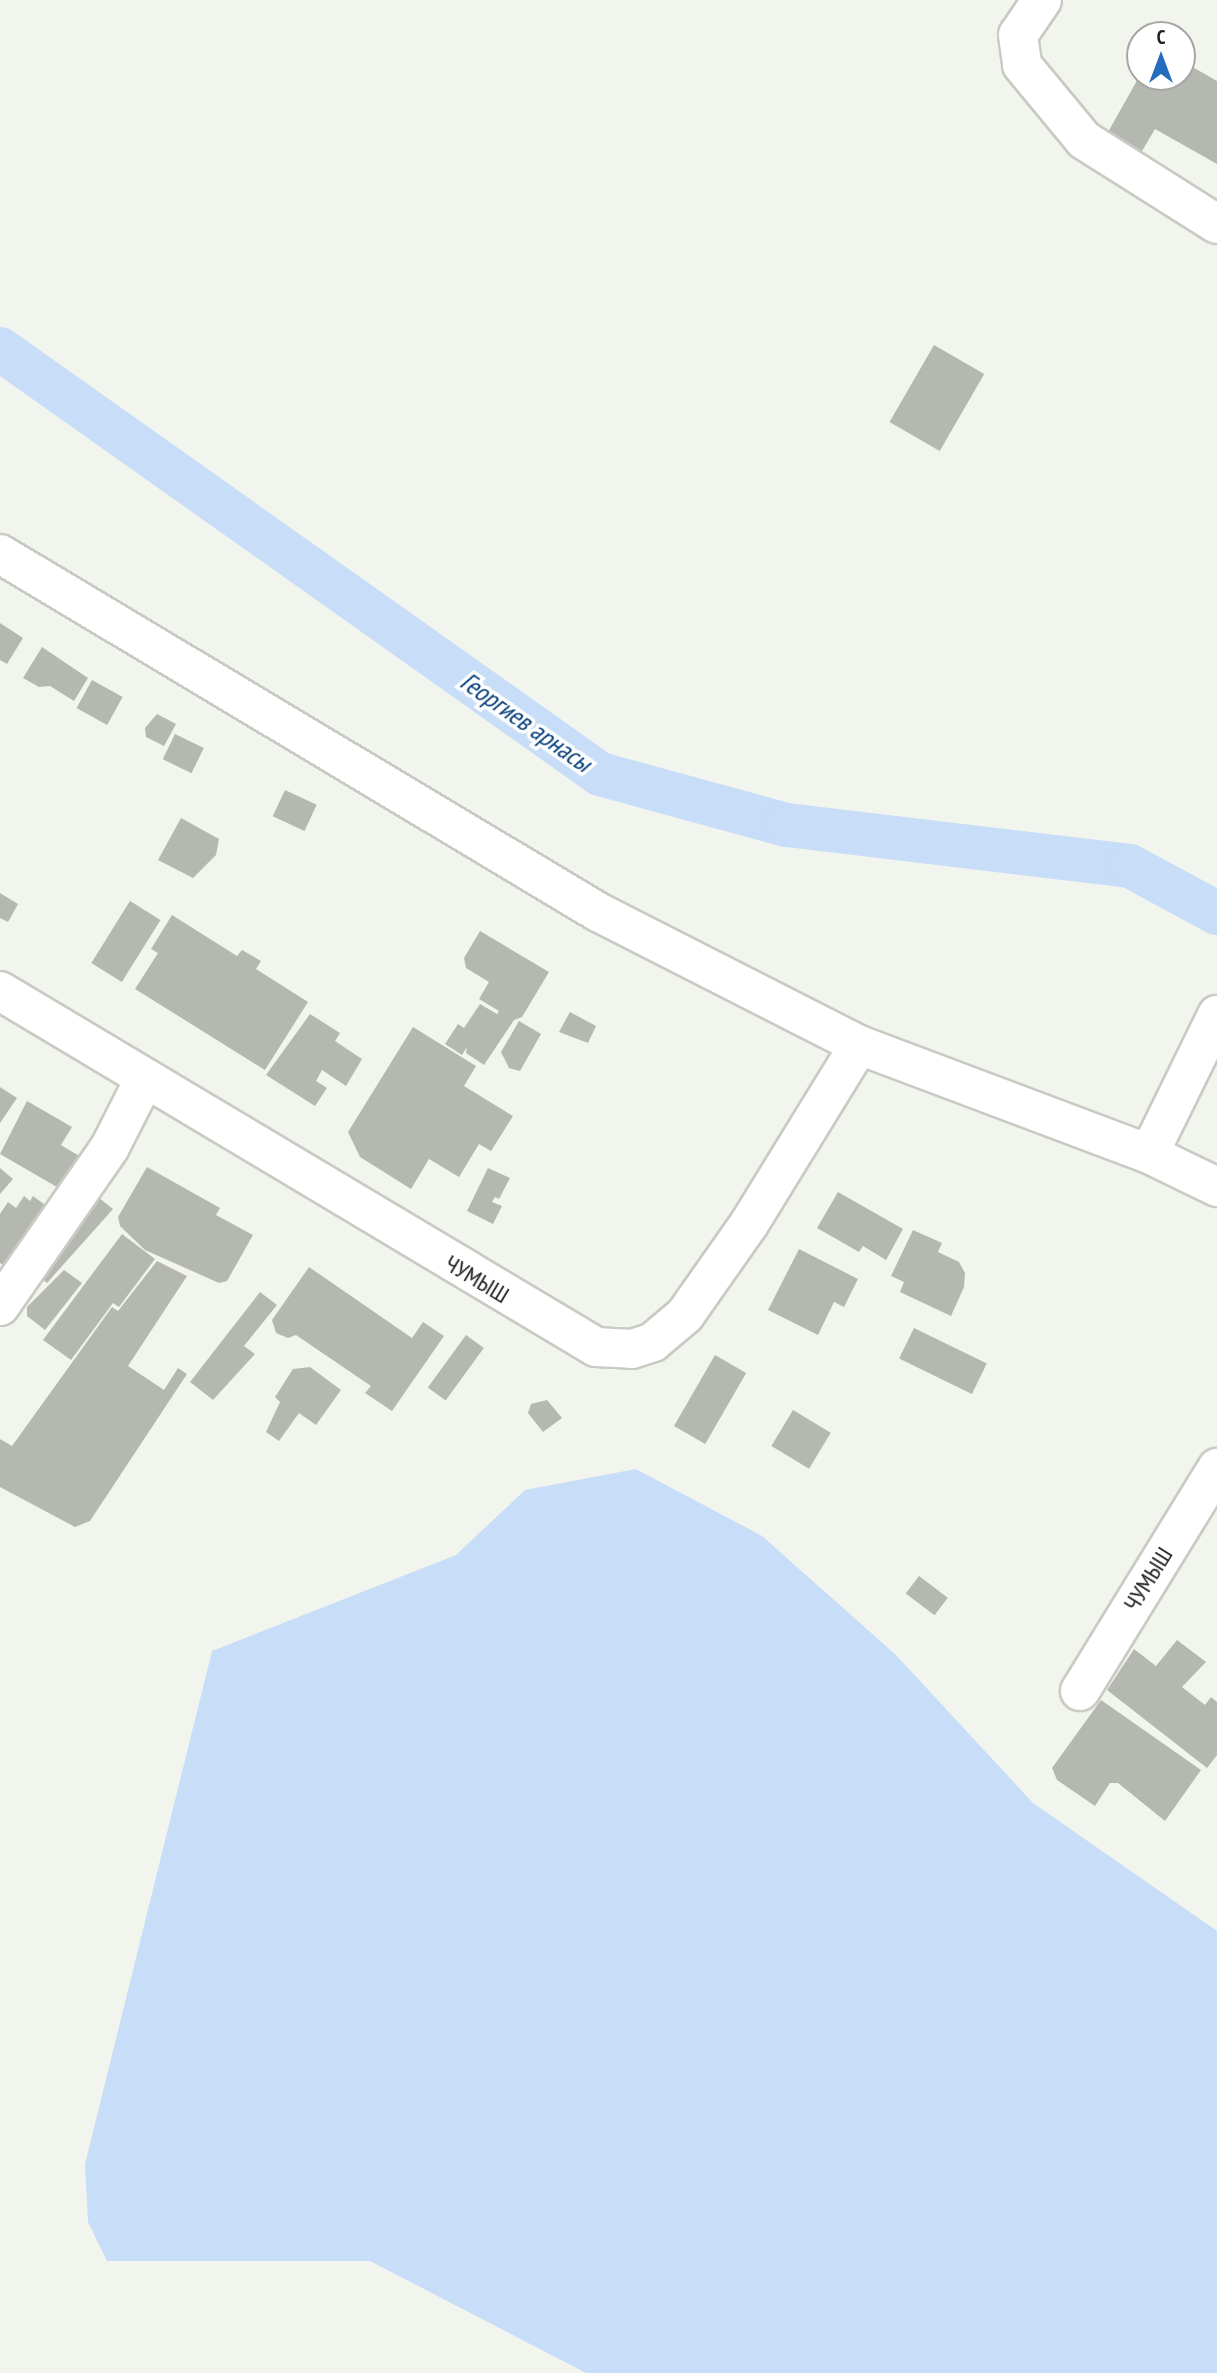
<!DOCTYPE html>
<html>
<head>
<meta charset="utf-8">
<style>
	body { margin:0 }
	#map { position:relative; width:1217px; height:2373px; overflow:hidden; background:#f2f5ed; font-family:"PT Sans Narrow",sans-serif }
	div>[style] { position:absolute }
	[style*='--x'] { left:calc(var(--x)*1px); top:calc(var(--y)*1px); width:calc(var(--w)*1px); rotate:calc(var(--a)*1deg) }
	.water>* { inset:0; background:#c7ddf8 }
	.canal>* { height:44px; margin:-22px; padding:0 22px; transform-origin:22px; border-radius:22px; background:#c7ddf8 }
	.building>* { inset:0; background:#b5b8b1; transform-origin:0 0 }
	.roads { filter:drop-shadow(2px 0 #c8cbc3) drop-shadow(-2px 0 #c8cbc3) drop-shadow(0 2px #c8cbc3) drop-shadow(0 -2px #c8cbc3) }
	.minor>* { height:38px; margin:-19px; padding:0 19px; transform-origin:19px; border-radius:19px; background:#fff }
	span { translate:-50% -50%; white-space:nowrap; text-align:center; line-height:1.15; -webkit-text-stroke:7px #fff; paint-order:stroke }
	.street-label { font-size:24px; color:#20211e }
	.water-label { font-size:26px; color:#063f79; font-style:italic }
	.north { position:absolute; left:1126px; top:21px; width:70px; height:70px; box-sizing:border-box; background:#fff; border:2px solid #a6a6a5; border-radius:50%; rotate:0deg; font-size:19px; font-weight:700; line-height:28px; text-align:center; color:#20211e }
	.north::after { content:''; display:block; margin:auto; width:24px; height:32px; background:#256cbc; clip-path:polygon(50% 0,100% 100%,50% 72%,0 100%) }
</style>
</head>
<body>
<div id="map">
	<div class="water">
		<i style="clip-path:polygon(636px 1469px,762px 1536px,896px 1655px,1033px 1803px,1217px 1931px,1217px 2373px,586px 2373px,370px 2261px,107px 2261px,88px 2222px,85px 2164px,212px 1651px,456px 1555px,525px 1490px)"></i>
	</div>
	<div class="canal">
		<i style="--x:0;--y:349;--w:735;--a:35.31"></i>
		<i style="--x:600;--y:774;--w:194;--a:15.3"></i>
		<i style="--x:787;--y:825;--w:345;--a:6.8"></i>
		<i style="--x:1130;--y:866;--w:99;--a:28.4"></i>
	</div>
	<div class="building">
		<i style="clip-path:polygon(1182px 61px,1217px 81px,1217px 164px,1155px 129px,1142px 151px,1108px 132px,1139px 77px,1182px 77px)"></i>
		<i style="left:934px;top:345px;width:58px;height:89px;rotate:30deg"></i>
		<i style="clip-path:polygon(0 623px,23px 638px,7px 664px,0 660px)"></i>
		<i style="clip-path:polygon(42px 647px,88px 678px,74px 701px,50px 686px,39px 687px,23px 678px)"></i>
		<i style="left:92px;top:680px;width:35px;height:32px;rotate:29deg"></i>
		<i style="clip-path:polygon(157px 714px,176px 724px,164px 746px,146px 737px,145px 728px)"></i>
		<i style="left:175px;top:734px;width:32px;height:28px;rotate:26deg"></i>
		<i style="left:285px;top:790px;width:35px;height:29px;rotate:25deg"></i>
		<i style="clip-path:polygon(181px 818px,219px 839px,216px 855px,193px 878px,158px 860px)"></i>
		<i style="clip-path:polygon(0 893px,18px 904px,8px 922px,0 918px)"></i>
		<i style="left:130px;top:901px;width:36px;height:73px;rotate:32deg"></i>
		<i style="clip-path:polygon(172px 915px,237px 956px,242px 950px,261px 961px,256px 969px,308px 1002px,265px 1070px,135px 989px,158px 953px,151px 949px)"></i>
		<i style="clip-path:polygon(480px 931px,549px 972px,522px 1017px,514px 1020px,484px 1065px,466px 1053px,467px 1047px,462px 1055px,445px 1044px,458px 1024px,464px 1028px,480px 1004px,497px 1014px,499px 1011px,479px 999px,489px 982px,466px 968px,464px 958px)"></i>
		<i style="clip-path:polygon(570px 1012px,596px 1026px,588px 1043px,559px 1032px)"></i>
		<i style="clip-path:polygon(310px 1014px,340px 1033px,335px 1041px,362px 1059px,346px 1086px,322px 1070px,316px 1081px,327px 1088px,315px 1106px,266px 1075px)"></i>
		<i style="clip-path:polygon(519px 1021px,541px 1034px,520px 1071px,509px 1068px,501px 1052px)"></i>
		<i style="clip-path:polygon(413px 1027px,476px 1066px,464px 1086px,513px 1116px,491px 1151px,479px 1144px,459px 1177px,429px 1159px,411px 1189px,360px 1157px,348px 1132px)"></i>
		<i style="clip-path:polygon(0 1087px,17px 1098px,0 1123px)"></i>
		<i style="clip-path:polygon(27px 1101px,72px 1127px,61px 1145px,81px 1157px,62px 1190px,0 1154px)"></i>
		<i style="clip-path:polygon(147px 1167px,220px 1208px,216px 1215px,253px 1235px,227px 1281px,219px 1283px,145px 1250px,120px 1226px,118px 1217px)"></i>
		<i style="clip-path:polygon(0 1168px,13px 1179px,0 1194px)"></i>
		<i style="clip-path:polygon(488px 1168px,510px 1178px,499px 1199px,495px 1197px,492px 1202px,502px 1206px,493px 1224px,467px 1211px)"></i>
		<i style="clip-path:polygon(838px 1192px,903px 1229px,886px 1260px,863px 1246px,859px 1252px,817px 1228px)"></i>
		<i style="clip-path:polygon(93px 1193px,113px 1209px,47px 1283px,31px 1270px)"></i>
		<i style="clip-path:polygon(24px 1196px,30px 1201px,33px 1196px,53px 1211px,10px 1270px,0 1263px,0 1214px,8px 1202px,16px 1208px)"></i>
		<i style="clip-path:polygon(913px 1230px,942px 1243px,938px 1252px,959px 1262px,965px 1273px,964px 1287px,951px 1316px,900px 1292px,904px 1282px,891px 1276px)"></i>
		<i style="clip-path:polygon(122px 1234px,155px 1259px,119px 1307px,113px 1303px,71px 1360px,43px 1340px)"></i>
		<i style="clip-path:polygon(799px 1249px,858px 1279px,844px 1307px,834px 1302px,818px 1335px,768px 1310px)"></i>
		<i style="clip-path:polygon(157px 1261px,187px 1276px,128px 1366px,164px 1390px,178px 1368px,187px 1374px,90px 1521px,75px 1527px,0 1487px,0 1439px,12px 1446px,112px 1307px,118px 1311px)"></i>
		<i style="clip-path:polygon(309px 1267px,412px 1338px,423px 1322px,444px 1336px,392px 1411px,365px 1393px,371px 1386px,296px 1335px,288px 1338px,276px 1333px,272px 1320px)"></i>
		<i style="clip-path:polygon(64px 1270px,82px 1283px,45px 1330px,27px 1316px,27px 1307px)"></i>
		<i style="clip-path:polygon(260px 1292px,277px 1305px,244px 1346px,255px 1354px,213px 1400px,190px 1382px)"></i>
		<i style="left:914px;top:1328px;width:81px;height:34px;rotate:26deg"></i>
		<i style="left:466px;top:1335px;width:22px;height:65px;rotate:36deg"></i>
		<i style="left:715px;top:1355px;width:36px;height:82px;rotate:30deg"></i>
		<i style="clip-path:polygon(310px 1367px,341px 1390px,316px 1425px,299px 1413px,279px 1441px,266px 1432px,280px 1402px,275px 1397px,293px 1369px)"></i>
		<i style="clip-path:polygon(547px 1400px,562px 1418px,543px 1432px,528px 1413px,531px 1404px)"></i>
		<i style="left:793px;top:1410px;width:44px;height:42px;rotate:31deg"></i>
		<i style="left:919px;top:1576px;width:36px;height:22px;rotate:37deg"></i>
		<i style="clip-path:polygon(1177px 1640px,1206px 1662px,1182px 1687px,1205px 1705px,1211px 1697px,1217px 1702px,1217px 1755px,1207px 1768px,1107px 1690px,1134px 1649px,1156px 1666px)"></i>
		<i style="clip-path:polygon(1101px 1700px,1201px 1770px,1165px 1821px,1118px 1783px,1110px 1783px,1095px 1806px,1057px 1780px,1052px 1768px)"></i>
	</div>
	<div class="roads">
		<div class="minor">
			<i style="--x:1042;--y:0;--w:42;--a:124.4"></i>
			<i style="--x:1018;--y:35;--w:30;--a:82"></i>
			<i style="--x:1022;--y:65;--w:97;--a:50.4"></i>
			<i style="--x:1084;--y:140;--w:157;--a:32.3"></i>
			<i style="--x:0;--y:554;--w:697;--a:30.91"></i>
			<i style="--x:598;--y:912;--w:293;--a:27"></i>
			<i style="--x:859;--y:1045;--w:310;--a:20.6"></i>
			<i style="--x:1149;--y:1154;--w:76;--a:25.9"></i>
			<i style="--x:0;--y:991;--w:694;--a:30.85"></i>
			<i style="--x:596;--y:1347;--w:36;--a:3"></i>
			<i style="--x:632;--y:1349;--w:22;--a:-18"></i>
			<i style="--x:653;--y:1342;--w:42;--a:-40.2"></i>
			<i style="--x:685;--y:1315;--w:111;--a:-54.9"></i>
			<i style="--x:749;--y:1224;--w:210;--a:-58.4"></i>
			<i style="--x:1149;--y:1154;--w:155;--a:-63.9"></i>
			<i style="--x:0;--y:1306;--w:193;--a:-55.3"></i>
			<i style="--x:110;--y:1147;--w:77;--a:-63.1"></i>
			<i style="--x:1080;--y:1691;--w:262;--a:-58.4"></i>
		</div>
	</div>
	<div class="street-label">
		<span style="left:477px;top:1279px;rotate:31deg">ЧУМЫШ</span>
		<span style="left:1148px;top:1579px;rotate:-58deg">ЧУМЫШ</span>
	</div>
	<div class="water-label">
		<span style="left:526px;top:722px;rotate:35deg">Георгиев арнасы</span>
	</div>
	<div class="north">С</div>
</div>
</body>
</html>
